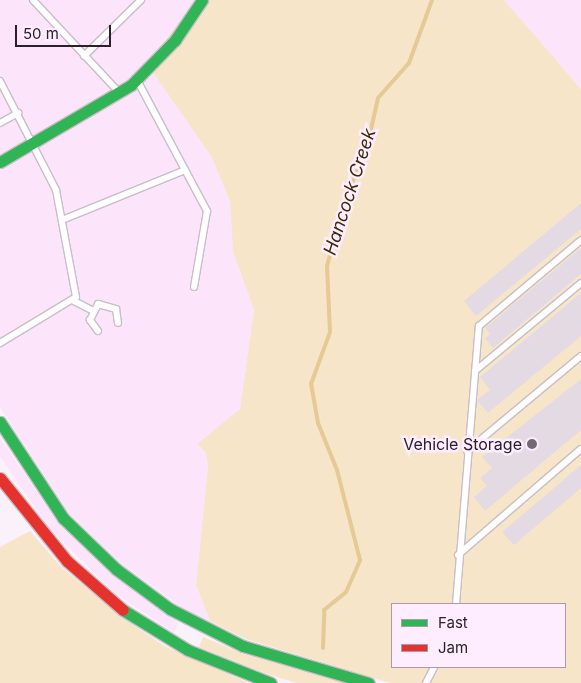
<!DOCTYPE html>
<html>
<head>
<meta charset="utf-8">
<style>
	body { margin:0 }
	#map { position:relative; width:581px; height:683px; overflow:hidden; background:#faf1fa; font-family:Inter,sans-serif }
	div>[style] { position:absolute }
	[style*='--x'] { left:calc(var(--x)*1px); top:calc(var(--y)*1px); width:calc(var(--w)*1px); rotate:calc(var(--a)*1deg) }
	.built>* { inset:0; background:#fce4fb }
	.green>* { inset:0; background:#f7e5c9 }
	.stream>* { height:4px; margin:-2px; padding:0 2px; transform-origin:2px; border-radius:2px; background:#e4ca94 }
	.building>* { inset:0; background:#e4dae3 }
	.roads { filter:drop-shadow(1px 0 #c7bec7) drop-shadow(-1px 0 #c7bec7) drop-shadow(0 1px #c7bec7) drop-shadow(0 -1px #c7bec7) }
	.lane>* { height:6px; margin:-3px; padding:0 3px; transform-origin:3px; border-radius:3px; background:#fefdfe }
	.fast>* { height:11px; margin:-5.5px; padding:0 5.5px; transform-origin:5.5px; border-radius:5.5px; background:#30b455 }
	.jam>* { height:11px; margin:-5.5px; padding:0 5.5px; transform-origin:5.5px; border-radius:5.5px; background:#e5322d }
	.dots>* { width:14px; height:14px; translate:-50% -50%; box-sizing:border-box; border:2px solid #feedfe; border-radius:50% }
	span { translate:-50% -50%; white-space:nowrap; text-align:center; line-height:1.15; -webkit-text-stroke:5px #feedfe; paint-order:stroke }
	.poi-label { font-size:16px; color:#2a202a }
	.right { translate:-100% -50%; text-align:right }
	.water-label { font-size:18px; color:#392b05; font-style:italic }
	.legend { position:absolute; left:391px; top:603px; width:175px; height:65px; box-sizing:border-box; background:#feedfe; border:1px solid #a99ba9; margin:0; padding:6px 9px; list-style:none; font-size:15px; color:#2a202a }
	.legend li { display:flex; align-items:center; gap:10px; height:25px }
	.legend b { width:25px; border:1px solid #a99ba9 }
	.scale { position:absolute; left:15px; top:25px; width:96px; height:22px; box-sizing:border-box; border:2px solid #2a202a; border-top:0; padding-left:6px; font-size:15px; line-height:18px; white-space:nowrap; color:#2a202a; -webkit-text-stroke:4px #feedfe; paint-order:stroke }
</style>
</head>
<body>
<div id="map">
	<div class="built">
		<i style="clip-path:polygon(0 0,196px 0,147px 64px,211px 156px,230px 201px,233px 252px,254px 310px,240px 409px,197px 444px,206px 453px,208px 466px,196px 585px,210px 621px,191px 614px,121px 563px,69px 513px,0 407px)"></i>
		<i style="clip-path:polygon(504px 0,581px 0,581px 89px)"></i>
		<i style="clip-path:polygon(0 438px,58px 523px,111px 574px,178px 623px,174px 632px,117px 595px,48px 527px,0 456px)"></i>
	</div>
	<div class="green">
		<i style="clip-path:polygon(evenodd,196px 0,504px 0,581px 89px,581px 683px,390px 683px,246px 639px,210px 621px,196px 585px,208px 466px,206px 453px,197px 444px,240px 409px,254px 310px,233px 252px,230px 201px,211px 156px,147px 64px,196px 0,392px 604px,565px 604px,565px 667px,392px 667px,392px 604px)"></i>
		<i style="clip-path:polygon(30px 531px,61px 567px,124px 619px,166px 647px,249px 683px,0 683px,0 547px)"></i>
		<i style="clip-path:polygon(203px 637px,241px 653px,344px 683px,296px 683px,265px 673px,199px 647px)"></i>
	</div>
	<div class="stream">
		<i style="--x:323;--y:648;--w:38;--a:-88"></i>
		<i style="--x:324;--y:610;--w:28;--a:-39"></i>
		<i style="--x:346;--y:592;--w:35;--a:-66"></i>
		<i style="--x:360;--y:560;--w:93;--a:-104.3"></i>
		<i style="--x:337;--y:470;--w:51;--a:-112"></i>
		<i style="--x:318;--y:423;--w:40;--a:-100"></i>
		<i style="--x:311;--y:384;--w:55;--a:-69.9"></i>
		<i style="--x:330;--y:332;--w:66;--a:-92.6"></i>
		<i style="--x:327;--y:266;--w:68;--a:-74.7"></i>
		<i style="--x:345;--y:200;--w:57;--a:-67.5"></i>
		<i style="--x:367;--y:147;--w:50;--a:-77.3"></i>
		<i style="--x:378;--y:98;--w:47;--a:-48.5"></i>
		<i style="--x:409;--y:63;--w:67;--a:-69.9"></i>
	</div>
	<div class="building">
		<i style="clip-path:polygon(581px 203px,581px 229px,476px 316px,464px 301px)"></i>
		<i style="clip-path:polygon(581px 248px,581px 274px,493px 348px,485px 338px,490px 334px,485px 328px)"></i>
		<i style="clip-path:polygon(581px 293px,581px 336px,488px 413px,477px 400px,490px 390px,480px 377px)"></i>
		<i style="clip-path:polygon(581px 379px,581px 430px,485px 511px,474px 497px,487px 486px,480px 478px,492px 468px,482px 457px)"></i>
		<i style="clip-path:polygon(581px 465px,581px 488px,514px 545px,502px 532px)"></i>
	</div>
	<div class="roads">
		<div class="lane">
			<i style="--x:33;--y:0;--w:123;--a:47"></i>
			<i style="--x:84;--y:56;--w:80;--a:-44.5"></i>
			<i style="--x:137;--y:80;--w:149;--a:61.9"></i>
			<i style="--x:207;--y:211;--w:77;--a:99.7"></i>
			<i style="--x:0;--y:81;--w:123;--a:62.8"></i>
			<i style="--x:56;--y:190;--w:109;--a:79.4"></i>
			<i style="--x:76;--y:297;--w:89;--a:148.8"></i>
			<i style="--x:0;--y:123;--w:21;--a:-29"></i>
			<i style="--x:62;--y:220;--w:133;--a:-22.1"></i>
			<i style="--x:74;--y:301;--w:20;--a:27"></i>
			<i style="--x:98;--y:331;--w:14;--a:-126"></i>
			<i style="--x:90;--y:320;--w:18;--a:-63"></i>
			<i style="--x:98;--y:304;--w:19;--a:16"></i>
			<i style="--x:116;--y:309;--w:14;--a:82"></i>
			<i style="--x:475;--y:371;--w:138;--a:-39.7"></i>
			<i style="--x:467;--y:451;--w:148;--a:-39.8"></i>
			<i style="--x:458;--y:555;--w:162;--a:-40.8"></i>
			<i style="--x:456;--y:604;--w:279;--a:-85.3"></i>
			<i style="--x:479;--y:326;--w:133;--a:-40.1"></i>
			<i style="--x:426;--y:683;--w:18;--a:-63"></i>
		</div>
		<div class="fast">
			<i style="--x:0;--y:162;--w:152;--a:-30.4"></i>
			<i style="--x:131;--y:85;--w:63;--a:-45.6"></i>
			<i style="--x:175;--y:40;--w:48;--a:-56"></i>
			<i style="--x:0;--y:422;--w:115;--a:56.7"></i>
			<i style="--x:63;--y:518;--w:74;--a:43.9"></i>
			<i style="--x:116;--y:569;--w:67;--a:36.5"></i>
			<i style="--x:170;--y:609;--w:82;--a:26.9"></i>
			<i style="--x:243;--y:646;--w:131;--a:16.4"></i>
			<i style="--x:123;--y:610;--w:76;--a:31.6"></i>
			<i style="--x:188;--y:650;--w:89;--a:21.7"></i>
		</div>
		<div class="jam">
			<i style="--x:0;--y:478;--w:107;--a:51.1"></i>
			<i style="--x:67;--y:561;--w:74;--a:41.2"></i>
		</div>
	</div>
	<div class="dots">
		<i style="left:532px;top:444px;background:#736973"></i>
	</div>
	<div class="poi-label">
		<span class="right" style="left:522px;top:444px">Vehicle Storage</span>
	</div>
	<div class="water-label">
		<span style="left:350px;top:192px;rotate:-72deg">Hancock Creek</span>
	</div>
	<ul class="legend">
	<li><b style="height:6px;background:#30b455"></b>Fast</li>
	<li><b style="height:6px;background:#e5322d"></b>Jam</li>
	</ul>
	<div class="scale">50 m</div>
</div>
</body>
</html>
